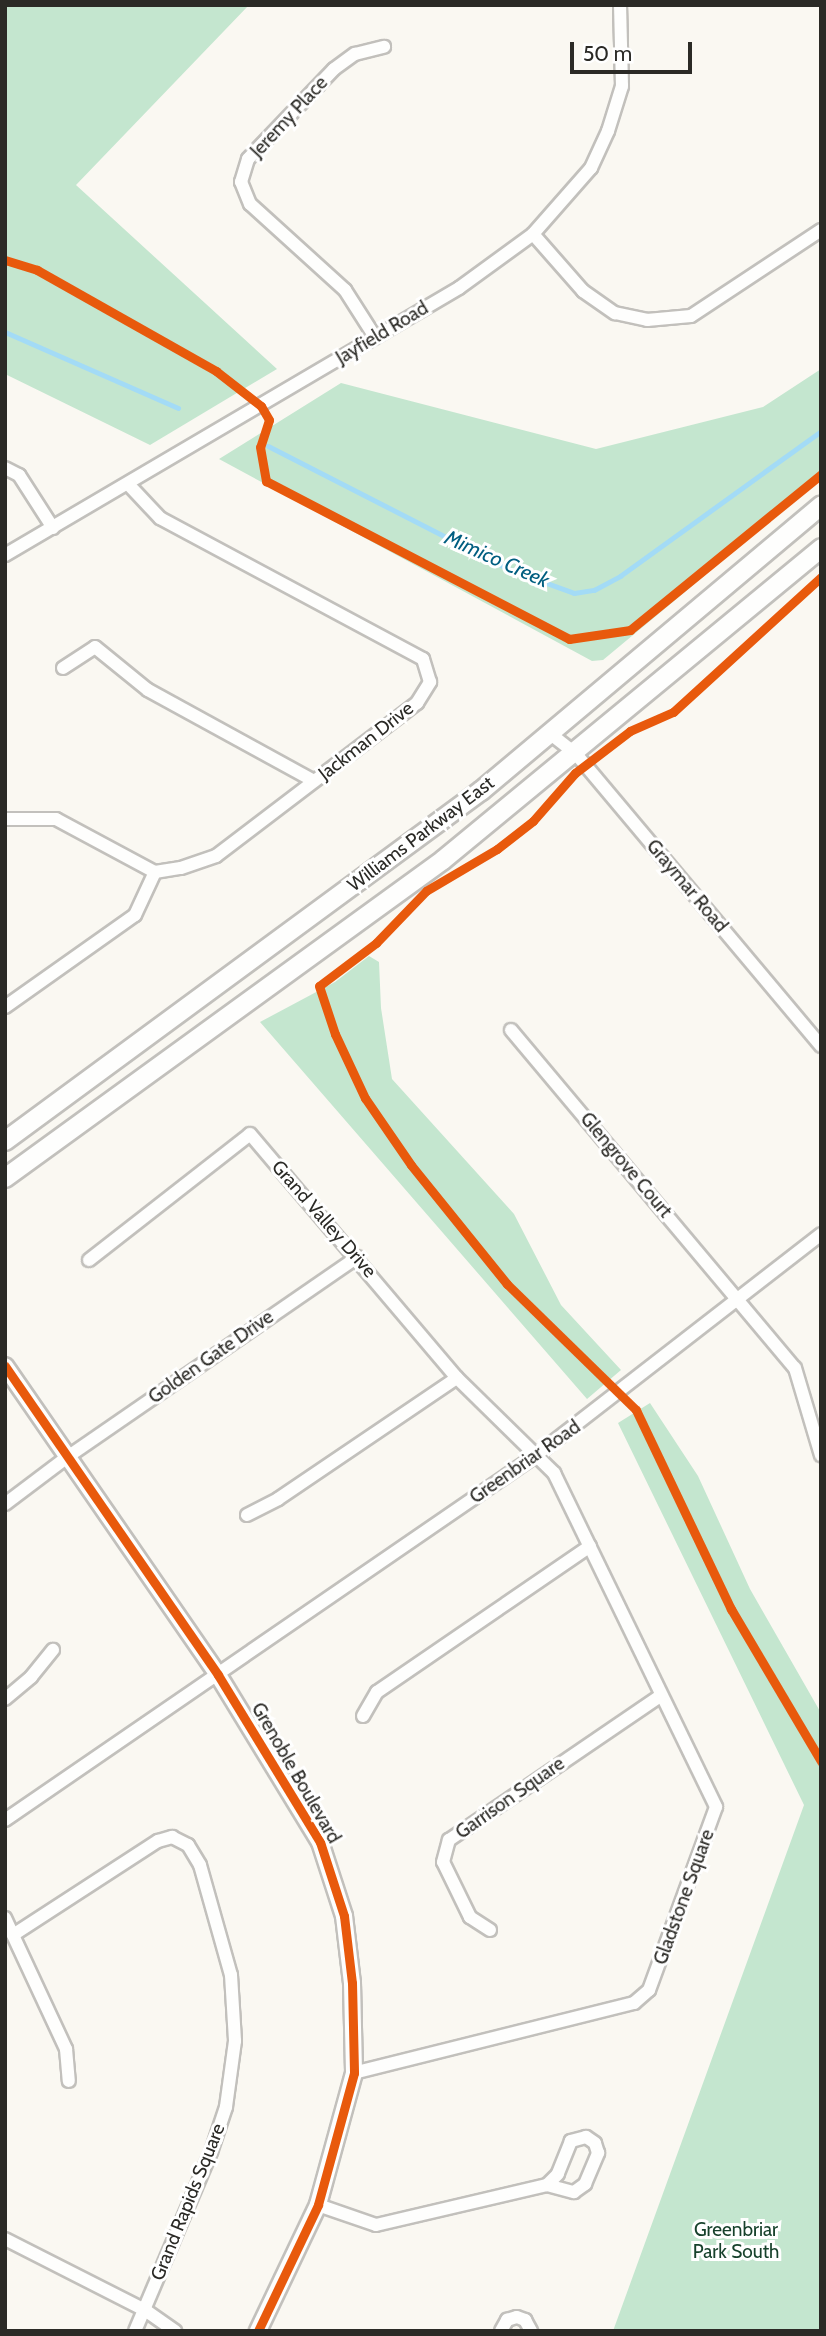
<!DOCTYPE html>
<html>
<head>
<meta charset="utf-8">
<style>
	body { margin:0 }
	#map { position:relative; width:826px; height:2336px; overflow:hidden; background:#faf8f2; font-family:Cabin,sans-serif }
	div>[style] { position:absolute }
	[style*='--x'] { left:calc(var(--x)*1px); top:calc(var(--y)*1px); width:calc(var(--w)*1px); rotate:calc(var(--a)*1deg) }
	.green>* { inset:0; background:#c4e6cf }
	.stream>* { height:5px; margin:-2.5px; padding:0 2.5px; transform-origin:2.5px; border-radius:2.5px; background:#a3dbf6 }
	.roads { filter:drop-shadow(2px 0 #c2c0bc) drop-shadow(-2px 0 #c2c0bc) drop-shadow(0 2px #c2c0bc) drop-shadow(0 -2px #c2c0bc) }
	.minor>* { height:12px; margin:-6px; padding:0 6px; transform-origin:6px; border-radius:6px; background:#fefefd }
	.tertiary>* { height:16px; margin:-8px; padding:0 8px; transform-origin:8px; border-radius:8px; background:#fefefd }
	.secondary>* { height:18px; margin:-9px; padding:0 9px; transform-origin:9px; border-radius:9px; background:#fefefd }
	.cycleway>* { height:9px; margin:-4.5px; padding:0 4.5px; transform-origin:4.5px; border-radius:4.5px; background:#e8590c }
	span { translate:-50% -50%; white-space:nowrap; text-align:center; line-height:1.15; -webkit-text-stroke:6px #fff; paint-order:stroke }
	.street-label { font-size:19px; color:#2b2a26 }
	.park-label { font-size:19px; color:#17422c }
	.water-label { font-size:21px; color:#005e80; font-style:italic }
	.frame { position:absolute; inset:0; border:7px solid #2b2a26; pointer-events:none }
	.scale { position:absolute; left:570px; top:42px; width:122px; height:32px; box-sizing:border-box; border:4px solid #2b2a26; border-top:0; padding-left:9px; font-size:21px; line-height:24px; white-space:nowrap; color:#2b2a26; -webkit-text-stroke:5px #fff; paint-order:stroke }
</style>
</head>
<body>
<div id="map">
	<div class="green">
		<i style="clip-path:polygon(5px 5px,249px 5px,76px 185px,277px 369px,150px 445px,5px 374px)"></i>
		<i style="clip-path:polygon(821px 369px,821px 479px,603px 660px,592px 661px,219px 459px,341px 383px,596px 449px,763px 407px)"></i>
		<i style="clip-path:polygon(369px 956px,379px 962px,381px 1008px,392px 1079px,514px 1214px,561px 1305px,621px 1370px,587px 1399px,260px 1022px,335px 982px)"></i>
		<i style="clip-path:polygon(650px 1403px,698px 1476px,750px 1589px,821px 1713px,821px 2331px,613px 2331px,804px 1805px,618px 1423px)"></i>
	</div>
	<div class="stream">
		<i style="--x:5;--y:332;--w:189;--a:23.7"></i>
		<i style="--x:268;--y:446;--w:270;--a:27.1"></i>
		<i style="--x:508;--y:569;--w:70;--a:20"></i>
		<i style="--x:574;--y:593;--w:20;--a:-9"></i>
		<i style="--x:594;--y:590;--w:30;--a:-28"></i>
		<i style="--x:620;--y:576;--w:248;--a:-35.8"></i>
	</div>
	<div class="roads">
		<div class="minor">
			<i style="--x:533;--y:234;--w:76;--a:48.7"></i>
			<i style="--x:583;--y:291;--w:39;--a:35"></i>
			<i style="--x:615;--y:313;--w:33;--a:12"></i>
			<i style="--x:647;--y:320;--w:44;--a:-5.2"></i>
			<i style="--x:691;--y:316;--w:156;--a:-33.5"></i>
			<i style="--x:375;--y:337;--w:56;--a:-122.6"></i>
			<i style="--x:345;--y:290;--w:128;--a:-137.8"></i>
			<i style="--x:250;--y:204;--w:24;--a:-112"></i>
			<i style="--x:241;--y:182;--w:24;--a:-73"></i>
			<i style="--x:248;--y:159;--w:124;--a:-46.3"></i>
			<i style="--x:334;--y:69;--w:26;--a:-36"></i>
			<i style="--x:355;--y:54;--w:30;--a:-14"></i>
			<i style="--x:5;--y:468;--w:16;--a:27"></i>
			<i style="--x:19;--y:475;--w:63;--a:57.3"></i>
			<i style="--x:5;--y:555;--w:527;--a:-30.46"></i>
			<i style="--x:459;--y:288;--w:92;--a:-36.1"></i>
			<i style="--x:533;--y:234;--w:88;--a:-48.7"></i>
			<i style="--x:591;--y:168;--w:41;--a:-65.3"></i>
			<i style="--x:608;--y:131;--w:47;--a:-72.7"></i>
			<i style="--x:622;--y:86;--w:81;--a:-91.4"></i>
			<i style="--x:63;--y:668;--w:38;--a:-33"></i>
			<i style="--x:95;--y:647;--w:68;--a:39.1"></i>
			<i style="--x:148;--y:690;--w:189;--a:28.7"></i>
			<i style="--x:548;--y:732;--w:36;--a:38"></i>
			<i style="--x:576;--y:754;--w:381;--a:50"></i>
			<i style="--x:5;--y:819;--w:51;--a:0"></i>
			<i style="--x:56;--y:819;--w:112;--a:28.2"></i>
			<i style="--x:155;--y:872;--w:26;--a:-9"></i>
			<i style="--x:181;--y:868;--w:37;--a:-19"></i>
			<i style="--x:216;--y:856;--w:253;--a:-37.3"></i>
			<i style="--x:417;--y:703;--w:25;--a:-58"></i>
			<i style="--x:430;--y:682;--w:24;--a:-107"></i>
			<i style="--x:423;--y:659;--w:298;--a:-151.8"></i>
			<i style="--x:160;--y:518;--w:45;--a:-133.2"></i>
			<i style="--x:5;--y:1007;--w:159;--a:-35.3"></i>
			<i style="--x:135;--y:915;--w:47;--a:-65.1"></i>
			<i style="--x:511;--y:1030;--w:441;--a:50"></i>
			<i style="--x:795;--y:1368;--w:91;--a:73.4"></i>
			<i style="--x:89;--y:1260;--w:204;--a:-38"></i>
			<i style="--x:250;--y:1134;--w:320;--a:49.7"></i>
			<i style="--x:457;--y:1378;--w:136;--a:44.4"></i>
			<i style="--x:554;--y:1473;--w:371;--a:64.1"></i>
			<i style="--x:716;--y:1807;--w:195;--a:110.1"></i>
			<i style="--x:649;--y:1990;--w:20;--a:139"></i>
			<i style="--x:634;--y:2003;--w:289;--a:166"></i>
			<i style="--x:5;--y:1504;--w:76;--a:-37"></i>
			<i style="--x:66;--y:1458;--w:354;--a:-34.6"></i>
			<i style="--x:247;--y:1515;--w:35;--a:-27"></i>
			<i style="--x:278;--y:1499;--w:216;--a:-34.1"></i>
			<i style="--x:5;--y:1699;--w:34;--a:-40"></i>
			<i style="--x:31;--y:1677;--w:35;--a:-51"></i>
			<i style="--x:363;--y:1716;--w:28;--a:-60"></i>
			<i style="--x:377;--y:1692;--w:258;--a:-34.4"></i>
			<i style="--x:5;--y:1820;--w:643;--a:-34.48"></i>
			<i style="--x:535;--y:1456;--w:362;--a:-37.8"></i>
			<i style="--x:5;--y:1918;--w:145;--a:65"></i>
			<i style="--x:66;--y:2049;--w:32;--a:85"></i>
			<i style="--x:490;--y:1930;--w:24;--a:-147"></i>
			<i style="--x:470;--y:1917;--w:61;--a:-116.1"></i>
			<i style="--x:443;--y:1862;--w:23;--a:-75"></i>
			<i style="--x:449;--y:1840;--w:255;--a:-34.3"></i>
			<i style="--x:13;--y:1935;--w:173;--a:-33"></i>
			<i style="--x:158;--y:1841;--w:15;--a:-16"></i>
			<i style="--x:172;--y:1837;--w:18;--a:27"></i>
			<i style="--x:188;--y:1845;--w:23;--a:59"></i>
			<i style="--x:200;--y:1865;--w:114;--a:74.3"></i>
			<i style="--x:231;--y:1975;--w:66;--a:86.5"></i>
			<i style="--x:235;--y:2041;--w:67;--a:97.8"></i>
			<i style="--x:226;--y:2107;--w:47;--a:108.4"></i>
			<i style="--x:211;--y:2152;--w:194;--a:113"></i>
			<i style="--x:318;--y:2205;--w:61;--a:19"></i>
			<i style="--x:376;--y:2225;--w:176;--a:-13.2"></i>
			<i style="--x:547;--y:2185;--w:28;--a:15"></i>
			<i style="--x:574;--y:2192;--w:14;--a:-36"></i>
			<i style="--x:585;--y:2184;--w:34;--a:-67"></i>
			<i style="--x:598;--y:2153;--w:10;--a:-107"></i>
			<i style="--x:595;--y:2143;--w:11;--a:-146"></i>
			<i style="--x:586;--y:2137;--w:16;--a:165"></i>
			<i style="--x:571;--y:2141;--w:35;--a:112"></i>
			<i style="--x:558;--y:2174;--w:16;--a:135"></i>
			<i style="--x:5;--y:2239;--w:157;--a:26.9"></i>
			<i style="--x:145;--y:2310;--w:37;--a:35"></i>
			<i style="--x:501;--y:2331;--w:13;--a:-61"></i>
			<i style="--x:507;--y:2320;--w:10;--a:-17"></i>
			<i style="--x:517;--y:2317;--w:9;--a:21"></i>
			<i style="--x:525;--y:2320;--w:13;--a:61"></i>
		</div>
		<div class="tertiary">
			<i style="--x:5;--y:1366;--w:375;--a:55.4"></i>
			<i style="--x:218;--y:1675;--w:196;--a:58.6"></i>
			<i style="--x:320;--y:1842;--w:78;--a:72"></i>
			<i style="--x:344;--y:1916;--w:67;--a:83.2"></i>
			<i style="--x:352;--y:1983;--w:90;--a:88.7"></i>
			<i style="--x:354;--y:2073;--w:137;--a:105.3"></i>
			<i style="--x:318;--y:2205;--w:140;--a:115.5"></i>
		</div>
		<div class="secondary">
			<i style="--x:5;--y:1141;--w:591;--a:-36.33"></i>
			<i style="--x:481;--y:791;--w:444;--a:-40"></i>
			<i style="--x:5;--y:1178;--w:541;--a:-35.98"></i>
			<i style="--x:443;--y:860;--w:490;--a:-39.5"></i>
		</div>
	</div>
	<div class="cycleway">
		<i style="--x:5;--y:260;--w:34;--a:17"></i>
		<i style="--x:37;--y:270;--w:206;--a:29.4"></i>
		<i style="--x:216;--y:371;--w:57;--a:37.9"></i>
		<i style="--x:261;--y:406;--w:16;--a:60"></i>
		<i style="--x:269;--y:420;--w:28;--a:108"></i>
		<i style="--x:260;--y:447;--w:35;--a:80"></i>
		<i style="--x:266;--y:481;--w:342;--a:27.5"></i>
		<i style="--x:569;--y:639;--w:62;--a:-8.4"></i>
		<i style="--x:630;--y:630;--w:247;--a:-39.2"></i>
		<i style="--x:821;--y:577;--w:200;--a:137.6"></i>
		<i style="--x:673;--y:712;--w:47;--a:156.2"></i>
		<i style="--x:630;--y:731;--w:69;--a:142.6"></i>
		<i style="--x:575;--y:773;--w:64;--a:131.2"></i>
		<i style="--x:533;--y:821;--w:46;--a:142.1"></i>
		<i style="--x:497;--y:849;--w:82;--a:149.4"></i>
		<i style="--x:426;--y:891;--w:72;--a:133.9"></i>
		<i style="--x:376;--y:943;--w:71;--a:143"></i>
		<i style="--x:319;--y:986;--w:51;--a:71.6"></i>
		<i style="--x:335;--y:1034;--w:71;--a:64.9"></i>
		<i style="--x:365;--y:1098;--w:81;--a:55.5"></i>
		<i style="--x:411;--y:1165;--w:153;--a:51.1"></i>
		<i style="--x:507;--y:1284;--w:180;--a:44.3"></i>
		<i style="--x:636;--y:1410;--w:221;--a:64.5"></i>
		<i style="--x:731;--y:1609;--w:177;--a:59.4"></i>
		<i style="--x:5;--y:1366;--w:375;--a:55.4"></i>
		<i style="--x:218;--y:1675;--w:196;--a:58.6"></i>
		<i style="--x:320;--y:1842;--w:78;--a:72"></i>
		<i style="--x:344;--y:1916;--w:67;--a:83.2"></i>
		<i style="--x:352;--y:1983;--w:90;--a:88.7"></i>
		<i style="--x:354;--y:2073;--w:137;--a:105.3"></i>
		<i style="--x:318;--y:2205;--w:140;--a:115.5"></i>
	</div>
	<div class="street-label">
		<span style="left:289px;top:117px;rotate:-47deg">Jeremy Place</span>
		<span style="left:382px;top:333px;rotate:-31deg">Jayfield Road</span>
		<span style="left:366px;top:741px;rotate:-38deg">Jackman Drive</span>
		<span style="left:421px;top:834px;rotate:-37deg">Williams Parkway East</span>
		<span style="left:687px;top:886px;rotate:50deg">Graymar Road</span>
		<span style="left:626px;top:1165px;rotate:50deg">Glengrove Court</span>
		<span style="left:324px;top:1219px;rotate:49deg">Grand Valley Drive</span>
		<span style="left:211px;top:1357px;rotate:-35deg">Golden Gate Drive</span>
		<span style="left:525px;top:1462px;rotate:-35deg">Greenbriar Road</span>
		<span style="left:296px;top:1773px;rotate:60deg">Grenoble Boulevard</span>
		<span style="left:510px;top:1798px;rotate:-35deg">Garrison Square</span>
		<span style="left:684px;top:1897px;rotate:-70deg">Gladstone Square</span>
		<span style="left:188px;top:2202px;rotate:-68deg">Grand Rapids Square</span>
	</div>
	<div class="park-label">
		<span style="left:736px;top:2241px">Greenbriar<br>Park South</span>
	</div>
	<div class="water-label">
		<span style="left:497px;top:559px;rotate:24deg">Mimico Creek</span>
	</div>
	<div class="frame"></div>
	<div class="scale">50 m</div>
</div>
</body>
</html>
